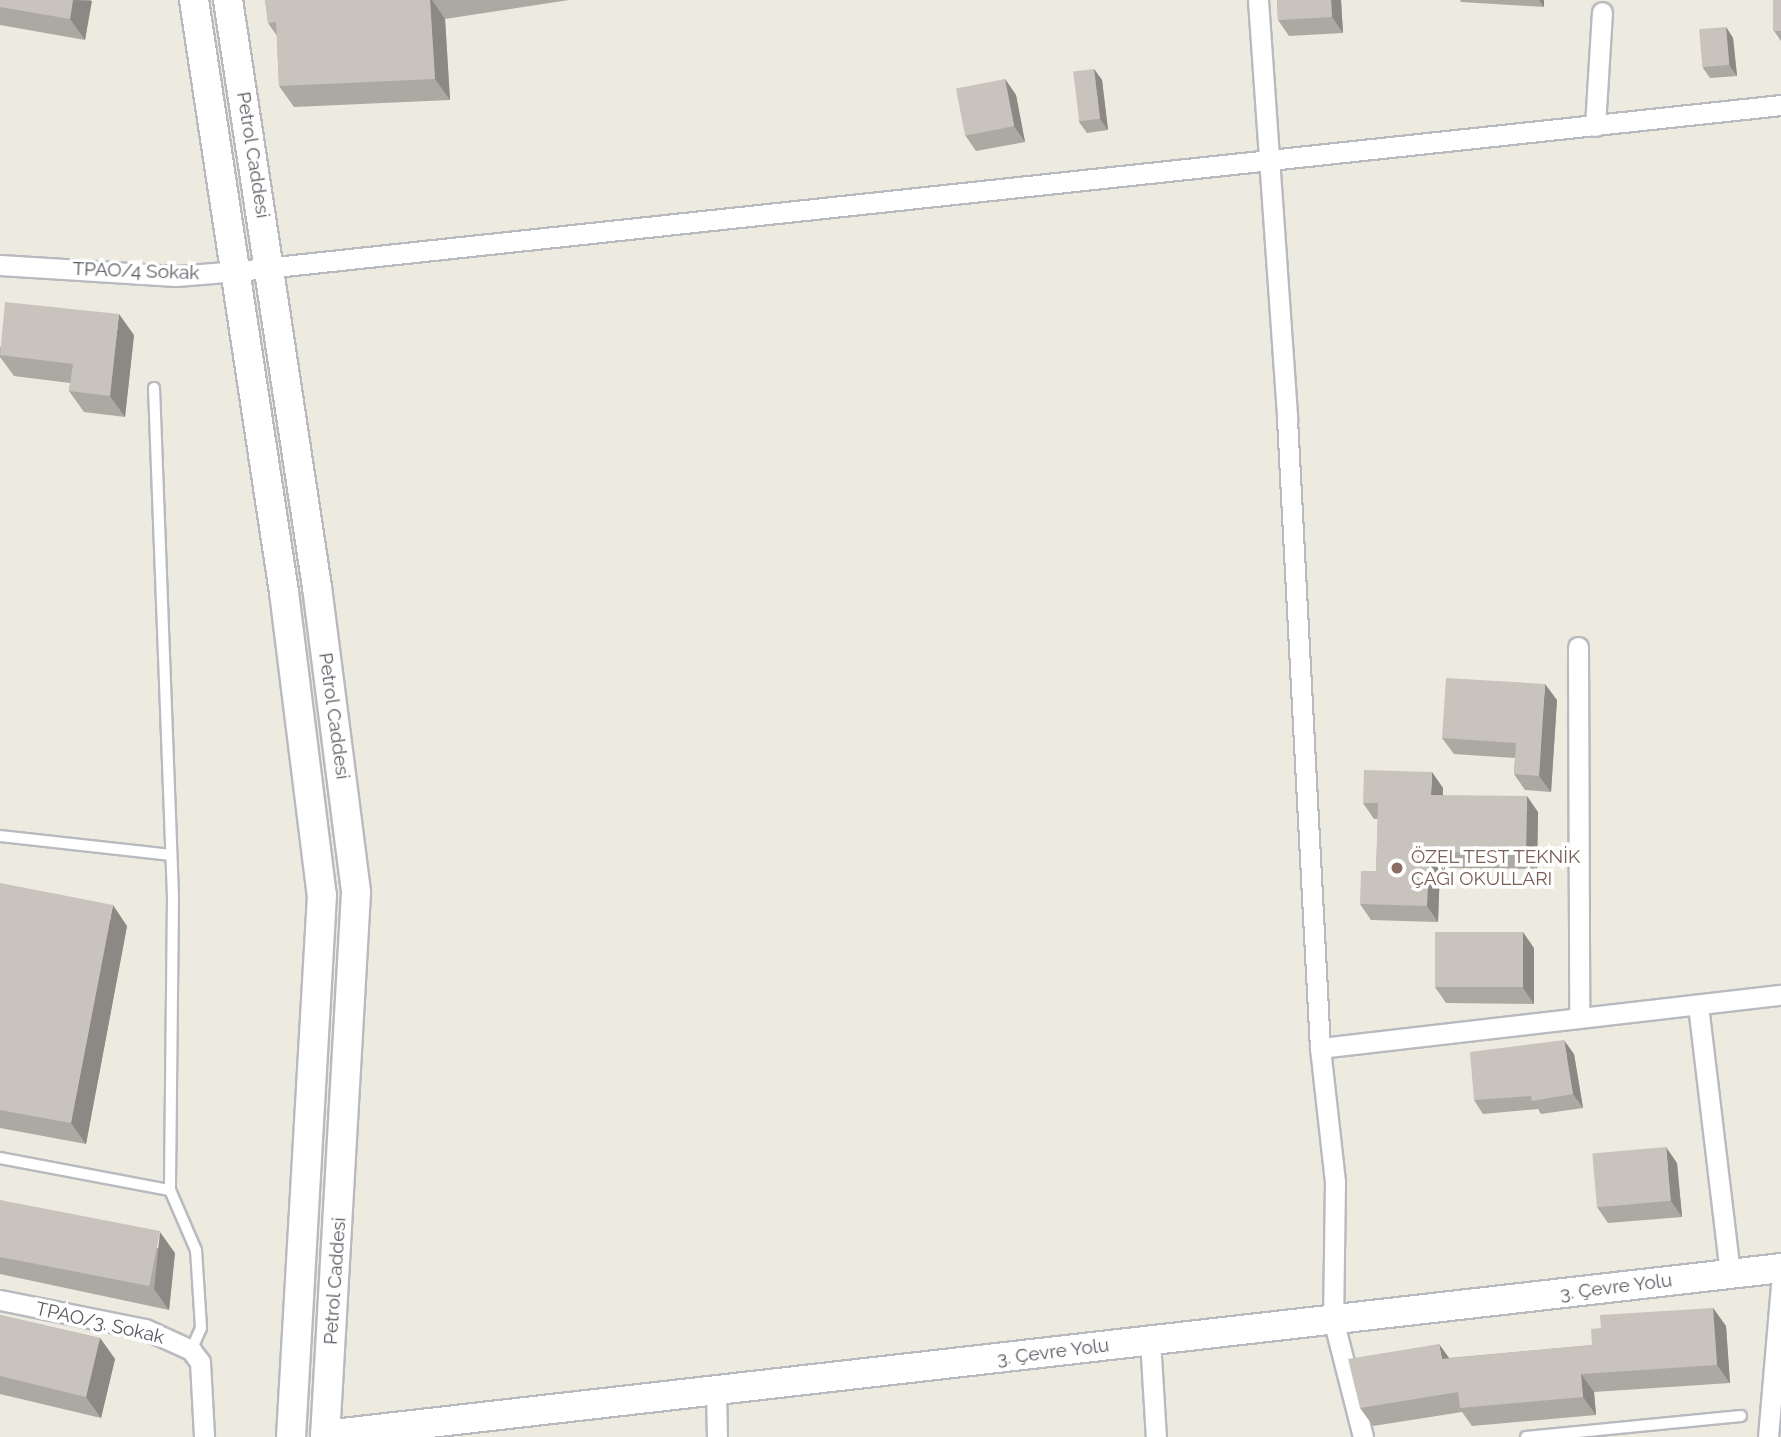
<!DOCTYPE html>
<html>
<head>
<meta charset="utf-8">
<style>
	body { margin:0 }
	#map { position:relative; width:1781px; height:1437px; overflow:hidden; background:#edeadf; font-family:Raleway,sans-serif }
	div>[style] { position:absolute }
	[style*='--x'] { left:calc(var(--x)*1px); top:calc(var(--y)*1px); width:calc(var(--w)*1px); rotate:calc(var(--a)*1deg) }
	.roads { filter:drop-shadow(2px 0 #b8bac0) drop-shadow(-2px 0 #b8bac0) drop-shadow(0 2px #b8bac0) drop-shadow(0 -2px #b8bac0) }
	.service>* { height:10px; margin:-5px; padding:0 5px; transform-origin:5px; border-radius:5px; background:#fff }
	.minor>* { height:19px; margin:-9.5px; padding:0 9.5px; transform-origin:9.5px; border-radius:9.5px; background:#fff }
	.secondary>* { height:28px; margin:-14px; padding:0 14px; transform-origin:14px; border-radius:14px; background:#fff }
	.wall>* { inset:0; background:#aca9a3 }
	.shaded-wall>* { inset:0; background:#8c8984 }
	.building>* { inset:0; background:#c8c4bd; transform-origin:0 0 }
	.dots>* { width:19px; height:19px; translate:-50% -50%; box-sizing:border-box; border:4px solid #fff; border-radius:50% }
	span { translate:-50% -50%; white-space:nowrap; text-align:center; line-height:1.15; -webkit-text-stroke:7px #fff; paint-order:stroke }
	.street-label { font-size:19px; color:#585c62 }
	.education-label { font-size:19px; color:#785e54 }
	.left { translate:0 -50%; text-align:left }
</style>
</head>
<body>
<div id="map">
	<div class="roads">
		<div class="service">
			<i style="--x:154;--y:388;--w:509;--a:87.86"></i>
			<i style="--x:173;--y:897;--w:293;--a:90.6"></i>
			<i style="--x:170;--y:1190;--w:65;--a:66.6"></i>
			<i style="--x:196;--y:1250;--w:78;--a:86.3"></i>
			<i style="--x:201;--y:1328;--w:24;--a:114"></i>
			<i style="--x:0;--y:836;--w:172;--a:6.3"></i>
			<i style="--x:0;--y:1158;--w:173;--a:10.7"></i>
			<i style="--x:1526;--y:1437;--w:216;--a:-5.6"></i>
		</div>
		<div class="minor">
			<i style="--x:1258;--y:0;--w:420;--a:86"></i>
			<i style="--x:1287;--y:419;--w:630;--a:87"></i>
			<i style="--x:1320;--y:1048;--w:135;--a:83.6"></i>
			<i style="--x:1335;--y:1182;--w:137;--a:90.8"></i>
			<i style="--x:1333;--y:1319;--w:122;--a:75.7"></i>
			<i style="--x:1595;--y:126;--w:114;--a:-86.5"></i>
			<i style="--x:0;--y:265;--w:176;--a:3.6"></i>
			<i style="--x:176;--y:276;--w:62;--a:-4.6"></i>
			<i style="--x:238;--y:271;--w:1552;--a:-6.14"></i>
			<i style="--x:1578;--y:647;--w:371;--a:89.8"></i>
			<i style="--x:1698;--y:1005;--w:271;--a:83.2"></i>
			<i style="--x:1320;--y:1048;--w:464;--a:-6.6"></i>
			<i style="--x:0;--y:1300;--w:148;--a:11.3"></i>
			<i style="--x:145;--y:1329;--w:51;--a:24.5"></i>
			<i style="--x:191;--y:1350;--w:15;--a:53"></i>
			<i style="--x:200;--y:1362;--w:75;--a:86.9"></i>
			<i style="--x:1150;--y:1340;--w:97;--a:86.5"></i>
			<i style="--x:716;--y:1390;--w:47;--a:88.8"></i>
			<i style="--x:1768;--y:1437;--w:152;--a:-85.1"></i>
		</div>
		<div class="secondary">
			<i style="--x:194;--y:0;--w:599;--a:81.36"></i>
			<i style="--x:284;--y:592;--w:305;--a:82.9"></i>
			<i style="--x:322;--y:895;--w:543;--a:93.27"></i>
			<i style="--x:228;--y:0;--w:594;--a:81.38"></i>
			<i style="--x:317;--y:587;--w:308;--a:82.7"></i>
			<i style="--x:356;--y:893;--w:545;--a:93.26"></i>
			<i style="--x:325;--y:1435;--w:1466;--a:-6.54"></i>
		</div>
	</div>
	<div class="wall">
		<i style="clip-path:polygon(0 0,91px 0,85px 40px,0 25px)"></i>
		<i style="clip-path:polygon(265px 0,569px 0,445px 19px,450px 100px,294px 107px,279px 86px,277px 36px,268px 23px)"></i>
		<i style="clip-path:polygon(1277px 0,1341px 0,1343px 33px,1289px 36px,1278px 20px)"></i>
		<i style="clip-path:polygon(1460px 0,1544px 0,1544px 7px,1461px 2px)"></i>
		<i style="clip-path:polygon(1781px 0,1781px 41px,1774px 31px)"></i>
		<i style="clip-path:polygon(1726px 27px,1733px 38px,1737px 76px,1710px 78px,1703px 68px)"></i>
		<i style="clip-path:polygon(1094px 69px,1102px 80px,1108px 130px,1087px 133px,1079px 122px)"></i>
		<i style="clip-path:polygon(1005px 79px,1016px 95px,1025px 142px,976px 151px,965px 135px)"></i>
		<i style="clip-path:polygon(134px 335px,125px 417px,84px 412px,69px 391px,70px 383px,14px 376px,0 357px,0 347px)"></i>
		<i style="clip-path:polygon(1557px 700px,1551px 792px,1525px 790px,1514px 774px,1515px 758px,1454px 754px,1442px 738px)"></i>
		<i style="clip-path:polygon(1443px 788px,1443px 795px,1538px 812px,1537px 869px,1440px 868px,1438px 922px,1371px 920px,1360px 904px,1376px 871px,1378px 819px,1374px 819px,1363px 803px)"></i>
		<i style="clip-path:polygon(0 883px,127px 926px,86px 1144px,0 1128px)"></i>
		<i style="clip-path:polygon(1534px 948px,1534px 1004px,1446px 1003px,1435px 987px)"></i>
		<i style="clip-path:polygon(1574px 1054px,1583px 1108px,1541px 1114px,1538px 1109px,1483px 1114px,1474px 1100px)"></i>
		<i style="clip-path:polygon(1677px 1163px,1682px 1217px,1608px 1223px,1597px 1207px)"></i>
		<i style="clip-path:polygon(0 1200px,175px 1253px,169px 1310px,0 1274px)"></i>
		<i style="clip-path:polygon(1713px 1308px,1726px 1326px,1730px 1383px,1594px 1392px,1596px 1415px,1472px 1426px,1462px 1412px,1373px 1426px,1360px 1408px,1449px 1358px,1592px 1345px,1601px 1328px)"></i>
		<i style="clip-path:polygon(0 1315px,100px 1338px,115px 1359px,101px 1418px,0 1394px)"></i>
	</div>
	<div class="shaded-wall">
		<i style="clip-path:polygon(73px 0,92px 1px,85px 40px,70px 19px)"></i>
		<i style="clip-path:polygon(430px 0,432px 0,445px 19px,450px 100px,435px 79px)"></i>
		<i style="clip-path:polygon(1331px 0,1341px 0,1343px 33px,1332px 17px)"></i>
		<i style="clip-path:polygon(1539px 0,1544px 0,1544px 7px)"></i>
		<i style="clip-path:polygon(1726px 27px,1733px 38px,1737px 76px,1729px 65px)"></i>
		<i style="clip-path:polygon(1094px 69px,1102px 80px,1108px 130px,1100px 119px)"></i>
		<i style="clip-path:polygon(1005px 79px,1016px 95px,1025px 142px,1014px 126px)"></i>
		<i style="clip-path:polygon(119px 314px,134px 335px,125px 417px,110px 396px)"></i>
		<i style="clip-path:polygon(1545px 684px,1557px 700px,1551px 792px,1539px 776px)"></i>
		<i style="clip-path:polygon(1432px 772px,1443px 788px,1442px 811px,1431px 795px)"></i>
		<i style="clip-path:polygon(1527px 796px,1538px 812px,1537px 869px,1526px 853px)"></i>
		<i style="clip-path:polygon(1429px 852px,1440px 868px,1438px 922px,1427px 906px)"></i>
		<i style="clip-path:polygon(113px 905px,127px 926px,86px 1144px,71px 1123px)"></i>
		<i style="clip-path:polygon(1523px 932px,1534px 948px,1534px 1004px,1523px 988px)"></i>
		<i style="clip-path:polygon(1564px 1040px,1574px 1054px,1583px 1108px,1573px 1094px)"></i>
		<i style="clip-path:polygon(1666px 1147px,1677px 1163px,1682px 1217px,1671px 1201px)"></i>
		<i style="clip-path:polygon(160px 1232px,175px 1253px,169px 1310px,154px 1289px)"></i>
		<i style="clip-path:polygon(1713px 1308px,1726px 1326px,1730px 1383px,1717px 1365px)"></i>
		<i style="clip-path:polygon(100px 1338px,115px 1359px,101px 1418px,86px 1397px)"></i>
		<i style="clip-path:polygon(1439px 1344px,1452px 1362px,1442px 1359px)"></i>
		<i style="clip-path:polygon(1581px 1374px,1594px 1392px,1596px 1415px,1583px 1397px)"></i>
	</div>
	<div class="building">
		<i style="clip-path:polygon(0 0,73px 0,70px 19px,0 7px)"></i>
		<i style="clip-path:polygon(265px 0,430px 0,435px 79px,279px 86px,276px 22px,268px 23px)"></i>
		<i style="clip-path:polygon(1277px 0,1331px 0,1332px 17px,1278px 20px)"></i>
		<i style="left:1773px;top:0;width:8px;height:31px"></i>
		<i style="left:1726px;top:27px;width:38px;height:27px;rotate:85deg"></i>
		<i style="left:1094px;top:69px;width:50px;height:21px;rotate:83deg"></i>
		<i style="left:1005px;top:79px;width:48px;height:50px;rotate:79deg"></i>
		<i style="clip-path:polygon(5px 302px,119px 314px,110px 396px,69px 391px,73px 364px,0 355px)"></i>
		<i style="clip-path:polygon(1446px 678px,1545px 684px,1539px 776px,1514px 774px,1516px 743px,1442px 738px)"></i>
		<i style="clip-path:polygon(1364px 770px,1432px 772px,1431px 795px,1527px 796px,1526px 853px,1429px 852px,1427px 906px,1360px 904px,1361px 871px,1376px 871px,1378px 803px,1363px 803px)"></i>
		<i style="clip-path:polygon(0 883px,113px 905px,71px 1123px,0 1110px)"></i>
		<i style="left:1435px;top:932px;width:88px;height:55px"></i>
		<i style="clip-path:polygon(1564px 1040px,1573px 1094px,1532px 1101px,1531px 1096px,1474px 1100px,1470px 1052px)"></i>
		<i style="left:1666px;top:1147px;width:54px;height:74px;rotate:85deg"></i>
		<i style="left:0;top:1200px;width:163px;height:56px;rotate:11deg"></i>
		<i style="clip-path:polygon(1713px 1308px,1717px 1365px,1581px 1374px,1583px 1397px,1460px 1408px,1458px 1392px,1360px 1408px,1348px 1359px,1439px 1344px,1442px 1359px,1592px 1345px,1591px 1329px,1601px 1328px,1600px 1315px)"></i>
		<i style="clip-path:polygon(0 1315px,100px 1338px,86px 1397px,0 1376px)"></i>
	</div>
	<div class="dots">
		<i style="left:1397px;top:868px;background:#8d6e63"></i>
	</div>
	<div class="street-label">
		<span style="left:253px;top:155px;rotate:81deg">Petrol Caddesi</span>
		<span style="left:136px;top:271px;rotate:2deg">TPAO/4 Sokak</span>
		<span style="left:334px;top:716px;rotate:82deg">Petrol Caddesi</span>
		<span style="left:335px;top:1281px;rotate:-86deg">Petrol Caddesi</span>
		<span style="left:1616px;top:1287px;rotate:-7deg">3. Çevre Yolu</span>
		<span style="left:100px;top:1323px;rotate:13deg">TPAO/3. Sokak</span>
		<span style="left:1053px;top:1352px;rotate:-7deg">3. Çevre Yolu</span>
	</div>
	<div class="education-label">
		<span class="left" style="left:1411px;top:868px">ÖZEL TEST TEKNİK<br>ÇAĞI OKULLARI</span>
	</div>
</div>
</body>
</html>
